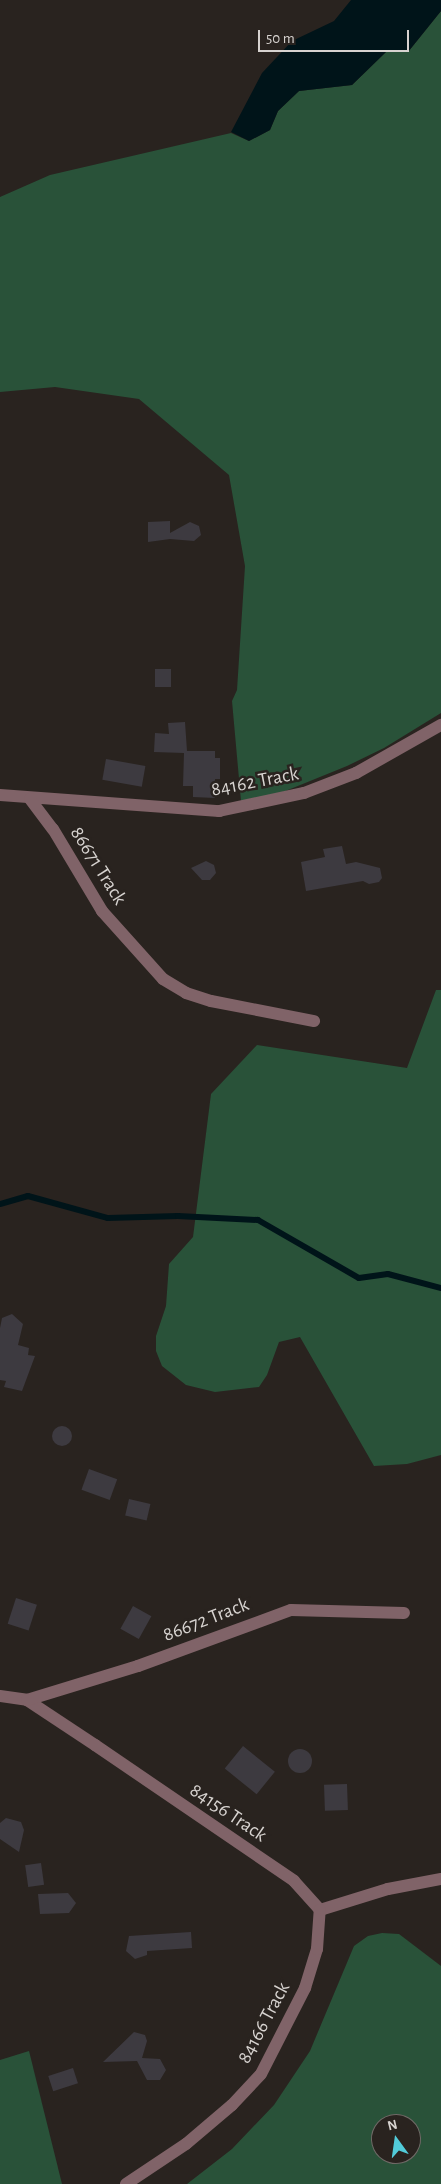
<!DOCTYPE html>
<html>
<head>
<meta charset="utf-8">
<style>
	body { margin:0 }
	#map { position:relative; width:441px; height:2184px; overflow:hidden; background:#29231f; font-family:"Alegreya Sans",sans-serif }
	div>[style] { position:absolute }
	[style*='--x'] { left:calc(var(--x)*1px); top:calc(var(--y)*1px); width:calc(var(--w)*1px); rotate:calc(var(--a)*1deg) }
	.green>* { inset:0; background:#295239 }
	.water>* { inset:0; background:#001419 }
	.stream>* { height:6px; margin:-3px; padding:0 3px; transform-origin:3px; border-radius:3px; background:#001419 }
	.building>* { inset:0; background:#3d3a40; transform-origin:0 0 }
	.round { border-radius:50% }
	.minor>* { height:12px; margin:-6px; padding:0 6px; transform-origin:6px; border-radius:6px; background:#806368 }
	span { translate:-50% -50%; white-space:nowrap; text-align:center; line-height:1.15; -webkit-text-stroke:5px #29231f; paint-order:stroke }
	.street-label { font-size:20px; color:#d7d3d0 }
	.north { position:absolute; left:371px; top:2114px; width:50px; height:50px; box-sizing:border-box; background:#29231f; border:1px solid #6f6966; border-radius:50%; rotate:346deg; font-size:14px; font-weight:700; line-height:20px; text-align:center; color:#d7d3d0 }
	.north::after { content:''; display:block; margin:auto; width:18px; height:22px; background:#52cbd9; clip-path:polygon(50% 0,100% 100%,50% 72%,0 100%) }
	.scale { position:absolute; left:258px; top:30px; width:151px; height:22px; box-sizing:border-box; border:2px solid #d7d3d0; border-top:0; padding-left:6px; font-size:15px; line-height:18px; white-space:nowrap; color:#d7d3d0; -webkit-text-stroke:4px #29231f; paint-order:stroke }
</style>
</head>
<body>
<div id="map">
	<div class="green">
		<i style="clip-path:polygon(441px 11px,441px 713px,384px 748px,347px 766px,283px 792px,241px 801px,232px 701px,237px 690px,245px 566px,229px 475px,139px 399px,55px 387px,0 392px,0 197px,50px 175px,231px 133px,249px 141px,270px 130px,278px 111px,299px 91px,352px 85px,387px 51px,408px 52px)"></i>
		<i style="clip-path:polygon(436px 990px,441px 990px,441px 1455px,407px 1464px,374px 1466px,300px 1337px,279px 1342px,267px 1375px,259px 1387px,215px 1392px,186px 1385px,162px 1366px,156px 1351px,156px 1336px,166px 1306px,169px 1264px,193px 1237px,211px 1094px,257px 1045px,407px 1068px)"></i>
		<i style="clip-path:polygon(evenodd,382px 1933px,399px 1934px,441px 1966px,441px 2184px,187px 2184px,232px 2149px,274px 2105px,310px 2051px,354px 1946px,368px 1936px,382px 1933px,381px 2124px,411px 2124px,411px 2154px,381px 2154px,381px 2124px)"></i>
		<i style="clip-path:polygon(29px 2051px,62px 2184px,0 2184px,0 2060px)"></i>
	</div>
	<div class="water">
		<i style="clip-path:polygon(351px 0,441px 0,441px 11px,408px 52px,387px 51px,352px 85px,299px 91px,278px 111px,270px 130px,249px 141px,231px 132px,262px 73px,292px 41px,334px 21px)"></i>
	</div>
	<div class="stream">
		<i style="--x:0;--y:1204;--w:29;--a:-16"></i>
		<i style="--x:28;--y:1196;--w:83;--a:15.4"></i>
		<i style="--x:108;--y:1218;--w:70;--a:-1.6"></i>
		<i style="--x:178;--y:1216;--w:80;--a:2.9"></i>
		<i style="--x:258;--y:1220;--w:116;--a:29.9"></i>
		<i style="--x:359;--y:1278;--w:29;--a:-8"></i>
		<i style="--x:388;--y:1274;--w:55;--a:14.8"></i>
	</div>
	<div class="building">
		<i style="clip-path:polygon(170px 521px,170px 533px,190px 522px,199px 526px,201px 535px,194px 541px,170px 539px,148px 542px,148px 522px)"></i>
		<i style="left:155px;top:669px;width:16px;height:18px"></i>
		<i style="clip-path:polygon(185px 722px,187px 751px,215px 751px,215px 758px,220px 758px,220px 779px,215px 779px,215px 798px,193px 797px,193px 786px,183px 786px,184px 753px,154px 752px,155px 733px,169px 734px,168px 723px)"></i>
		<i style="left:106px;top:759px;width:40px;height:21px;rotate:10deg"></i>
		<i style="clip-path:polygon(342px 846px,346px 864px,356px 862px,380px 868px,382px 878px,379px 882px,369px 884px,363px 881px,306px 891px,301px 862px,325px 857px,323px 849px)"></i>
		<i style="clip-path:polygon(206px 861px,214px 865px,216px 873px,210px 880px,202px 880px,191px 868px)"></i>
		<i style="clip-path:polygon(12px 1314px,23px 1324px,18px 1345px,29px 1348px,28px 1355px,35px 1356px,22px 1391px,4px 1387px,6px 1381px,0 1380px,0 1328px,2px 1318px)"></i>
		<i class="round" style="left:52px;top:1426px;width:20px;height:20px"></i>
		<i style="left:89px;top:1469px;width:30px;height:22px;rotate:20deg"></i>
		<i style="left:129px;top:1499px;width:22px;height:17px;rotate:13deg"></i>
		<i style="left:16px;top:1598px;width:22px;height:27px;rotate:18deg"></i>
		<i style="left:133px;top:1606px;width:21px;height:26px;rotate:29deg"></i>
		<i style="left:243px;top:1746px;width:41px;height:29px;rotate:39deg"></i>
		<i class="round" style="left:288px;top:1749px;width:24px;height:24px"></i>
		<i style="left:347px;top:1784px;width:26px;height:23px;rotate:88deg"></i>
		<i style="clip-path:polygon(6px 1818px,21px 1822px,24px 1830px,19px 1852px,0 1839px,0 1823px)"></i>
		<i style="left:41px;top:1863px;width:22px;height:16px;rotate:82deg"></i>
		<i style="clip-path:polygon(68px 1893px,76px 1903px,69px 1913px,40px 1914px,38px 1894px)"></i>
		<i style="clip-path:polygon(191px 1932px,192px 1948px,147px 1951px,147px 1955px,135px 1959px,126px 1951px,129px 1936px)"></i>
		<i style="clip-path:polygon(134px 2032px,145px 2035px,147px 2041px,142px 2058px,160px 2059px,166px 2070px,160px 2080px,147px 2080px,137px 2061px,103px 2062px)"></i>
		<i style="left:73px;top:2068px;width:16px;height:26px;rotate:72deg"></i>
	</div>
	<div class="minor">
		<i style="--x:0;--y:795;--w:220;--a:4.2"></i>
		<i style="--x:219;--y:811;--w:87;--a:-12"></i>
		<i style="--x:304;--y:793;--w:56;--a:-21"></i>
		<i style="--x:356;--y:773;--w:98;--a:-29.5"></i>
		<i style="--x:30;--y:799;--w:38;--a:53"></i>
		<i style="--x:53;--y:829;--w:96;--a:59.1"></i>
		<i style="--x:102;--y:911;--w:91;--a:48.1"></i>
		<i style="--x:163;--y:979;--w:27;--a:31"></i>
		<i style="--x:186;--y:993;--w:26;--a:18"></i>
		<i style="--x:211;--y:1001;--w:105;--a:11"></i>
		<i style="--x:0;--y:1696;--w:27;--a:8"></i>
		<i style="--x:27;--y:1700;--w:82;--a:33.5"></i>
		<i style="--x:95;--y:1745;--w:241;--a:34.3"></i>
		<i style="--x:294;--y:1881;--w:39;--a:48"></i>
		<i style="--x:27;--y:1700;--w:116;--a:-17"></i>
		<i style="--x:138;--y:1666;--w:163;--a:-20.1"></i>
		<i style="--x:291;--y:1610;--w:113;--a:1.5"></i>
		<i style="--x:320;--y:1910;--w:71;--a:-17.2"></i>
		<i style="--x:388;--y:1889;--w:54;--a:-10.7"></i>
		<i style="--x:126;--y:2184;--w:72;--a:-33.7"></i>
		<i style="--x:186;--y:2144;--w:60;--a:-40.3"></i>
		<i style="--x:232;--y:2105;--w:42;--a:-46.9"></i>
		<i style="--x:261;--y:2074;--w:97;--a:-62.9"></i>
		<i style="--x:305;--y:1988;--w:41;--a:-72.9"></i>
		<i style="--x:317;--y:1949;--w:39;--a:-86"></i>
	</div>
	<div class="street-label">
		<span style="left:255px;top:782px;rotate:-11deg">84162 Track</span>
		<span style="left:98px;top:866px;rotate:58deg">86671 Track</span>
		<span style="left:206px;top:1620px;rotate:-21deg">86672 Track</span>
		<span style="left:228px;top:1813px;rotate:34deg">84156 Track</span>
		<span style="left:264px;top:2023px;rotate:-62deg">84166 Track</span>
	</div>
	<div class="north">N</div>
	<div class="scale">50 m</div>
</div>
</body>
</html>
